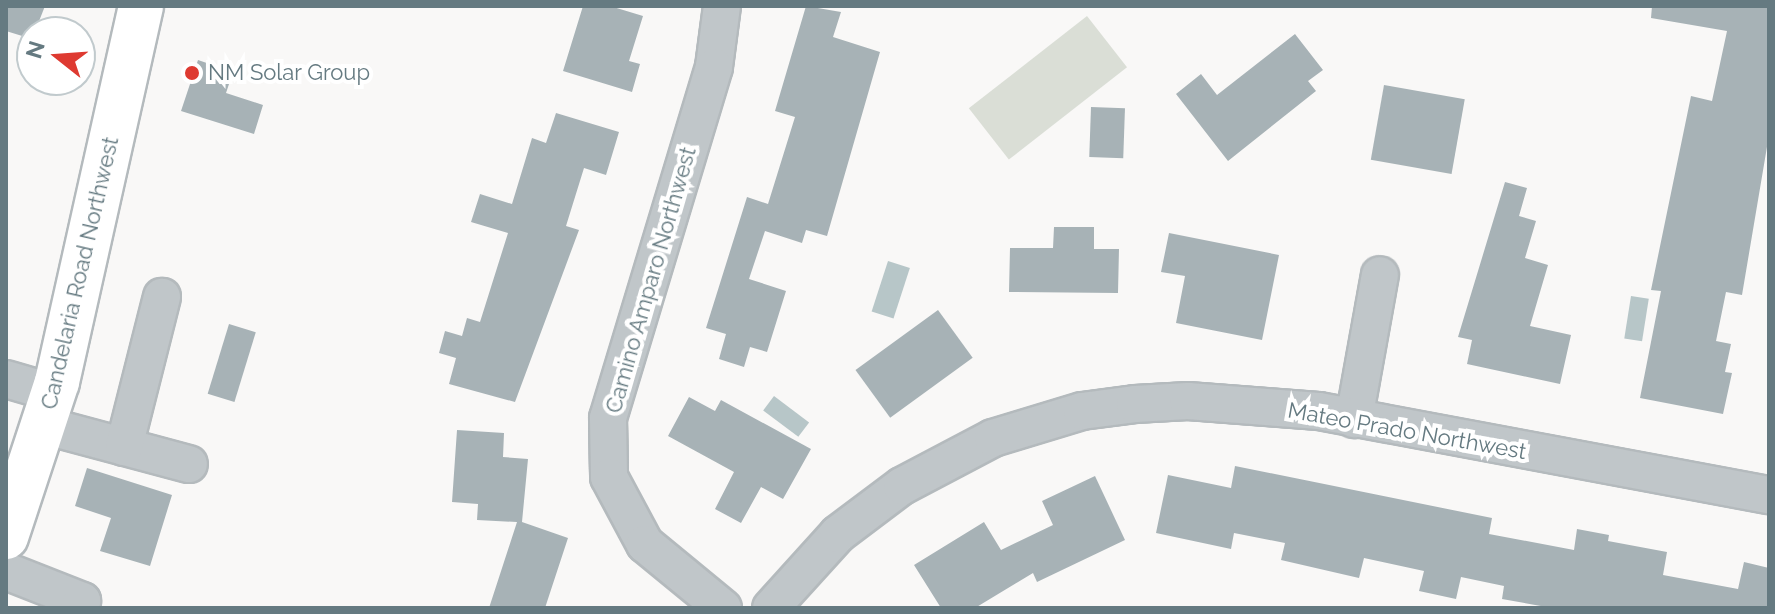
<!DOCTYPE html>
<html>
<head>
<meta charset="utf-8">
<style>
	body { margin:0 }
	#map { position:relative; width:1775px; height:614px; overflow:hidden; background:#f9f8f7; font-family:Raleway,sans-serif }
	div>[style] { position:absolute }
	[style*='--x'] { left:calc(var(--x)*1px); top:calc(var(--y)*1px); width:calc(var(--w)*1px); rotate:calc(var(--a)*1deg) }
	.green>* { inset:0; background:#daded6; transform-origin:0 0 }
	.water>* { inset:0; background:#b7c6c8; transform-origin:0 0 }
	.building>* { inset:0; background:#a7b2b6; transform-origin:0 0 }
	.roads { filter:drop-shadow(2px 0 #b4babd) drop-shadow(-2px 0 #b4babd) drop-shadow(0 2px #b4babd) drop-shadow(0 -2px #b4babd) }
	.minor>* { height:36px; margin:-18px; padding:0 18px; transform-origin:18px; border-radius:18px; background:#c0c6c9 }
	.major>* { height:44px; margin:-22px; padding:0 22px; transform-origin:22px; border-radius:22px; background:#fff }
	.dots>* { width:22px; height:22px; translate:-50% -50%; box-sizing:border-box; border:4px solid #fff; border-radius:50% }
	span { translate:-50% -50%; white-space:nowrap; text-align:center; line-height:1.15; -webkit-text-stroke:8px #fff; paint-order:stroke }
	.poi-label { font-size:22px; color:#657a81 }
	.left { translate:0 -50%; text-align:left }
	.street-label { font-size:22px; color:#657a81 }
	.frame { position:absolute; inset:0; border:8px solid #657a81; pointer-events:none }
	.north { position:absolute; left:16px; top:16px; width:80px; height:80px; box-sizing:border-box; background:#fff; border:2px solid #c1cacd; border-radius:50%; rotate:287deg; font-size:22px; font-weight:700; line-height:32px; text-align:center; color:#657a81 }
	.north::after { content:''; display:block; margin:auto; width:28px; height:36px; background:#de3a31; clip-path:polygon(50% 0,100% 100%,50% 72%,0 100%) }
</style>
</head>
<body>
<div id="map">
	<div class="green">
		<i style="left:1087px;top:16px;width:65px;height:150px;rotate:52deg"></i>
	</div>
	<div class="water">
		<i style="left:888px;top:261px;width:23px;height:53px;rotate:18deg"></i>
		<i style="left:1631px;top:296px;width:18px;height:43px;rotate:9deg"></i>
		<i style="left:774px;top:396px;width:44px;height:18px;rotate:37deg"></i>
	</div>
	<div class="building">
		<i style="clip-path:polygon(6px 6px,45px 6px,32px 39px,6px 31px)"></i>
		<i style="clip-path:polygon(583px 6px,610px 6px,643px 16px,629px 61px,640px 64px,632px 92px,563px 71px)"></i>
		<i style="clip-path:polygon(806px 6px,841px 12px,833px 37px,880px 52px,827px 236px,806px 230px,802px 243px,765px 231px,749px 279px,786px 291px,767px 352px,750px 347px,744px 367px,719px 359px,726px 334px,706px 328px,747px 197px,768px 204px,795px 117px,775px 111px)"></i>
		<i style="clip-path:polygon(1652px 6px,1767px 6px,1769px 135px,1742px 295px,1726px 292px,1716px 341px,1731px 344px,1725px 372px,1732px 373px,1723px 414px,1640px 398px,1661px 291px,1651px 290px,1691px 96px,1712px 101px,1727px 31px,1651px 18px)"></i>
		<i style="clip-path:polygon(1295px 34px,1323px 70px,1308px 81px,1316px 91px,1228px 161px,1176px 94px,1201px 74px,1217px 95px)"></i>
		<i style="clip-path:polygon(198px 60px,233px 72px,226px 93px,263px 105px,254px 134px,181px 111px)"></i>
		<i style="left:1384px;top:85px;width:82px;height:76px;rotate:10deg"></i>
		<i style="left:1091px;top:107px;width:34px;height:50px;rotate:2deg"></i>
		<i style="clip-path:polygon(556px 113px,619px 132px,606px 175px,584px 168px,566px 226px,579px 230px,515px 402px,449px 384px,456px 358px,439px 353px,445px 331px,462px 336px,467px 318px,480px 322px,508px 233px,471px 222px,480px 194px,512px 204px,532px 138px,546px 143px)"></i>
		<i style="clip-path:polygon(1505px 182px,1527px 188px,1519px 216px,1536px 221px,1525px 258px,1548px 265px,1530px 326px,1571px 335px,1560px 384px,1467px 364px,1472px 340px,1458px 337px)"></i>
		<i style="clip-path:polygon(1054px 227px,1094px 227px,1094px 249px,1119px 249px,1118px 293px,1009px 292px,1010px 248px,1053px 248px)"></i>
		<i style="clip-path:polygon(1169px 233px,1279px 255px,1262px 340px,1176px 323px,1185px 276px,1161px 272px)"></i>
		<i style="left:938px;top:310px;width:59px;height:102px;rotate:54deg"></i>
		<i style="left:229px;top:324px;width:28px;height:73px;rotate:17deg"></i>
		<i style="clip-path:polygon(689px 397px,715px 411px,721px 400px,811px 449px,783px 499px,761px 487px,741px 523px,715px 509px,734px 472px,668px 436px)"></i>
		<i style="clip-path:polygon(457px 430px,504px 433px,503px 457px,528px 459px,522px 522px,568px 538px,545px 608px,489px 608px,517px 522px,477px 520px,478px 504px,452px 502px)"></i>
		<i style="clip-path:polygon(1235px 466px,1492px 518px,1489px 534px,1574px 550px,1577px 529px,1609px 535px,1608px 541px,1667px 552px,1663px 575px,1738px 589px,1744px 562px,1769px 568px,1769px 608px,1552px 608px,1502px 599px,1504px 586px,1461px 577px,1456px 599px,1419px 591px,1424px 571px,1364px 558px,1359px 578px,1281px 560px,1285px 543px,1234px 533px,1231px 549px,1156px 533px,1168px 475px,1231px 488px)"></i>
		<i style="clip-path:polygon(87px 468px,172px 495px,150px 566px,100px 551px,111px 518px,75px 506px)"></i>
		<i style="clip-path:polygon(1095px 476px,1125px 540px,1037px 582px,1033px 573px,975px 608px,941px 608px,914px 565px,984px 522px,1001px 550px,1053px 525px,1042px 501px)"></i>
	</div>
	<div class="roads">
		<div class="minor">
			<i style="--x:722;--y:6;--w:62;--a:97.5"></i>
			<i style="--x:714;--y:67;--w:367;--a:106.8"></i>
			<i style="--x:608;--y:418;--w:59;--a:89"></i>
			<i style="--x:609;--y:477;--w:76;--a:61.8"></i>
			<i style="--x:645;--y:544;--w:101;--a:39.4"></i>
			<i style="--x:6;--y:379;--w:50;--a:16.3"></i>
			<i style="--x:1354;--y:419;--w:146;--a:-79.8"></i>
			<i style="--x:43;--y:425;--w:151;--a:15"></i>
			<i style="--x:124;--y:447;--w:155;--a:-75.8"></i>
			<i style="--x:6;--y:571;--w:82;--a:21.5"></i>
			<i style="--x:82;--y:601;--w:8;--a:113"></i>
			<i style="--x:771;--y:608;--w:100;--a:-47.8"></i>
			<i style="--x:838;--y:534;--w:80;--a:-36.9"></i>
			<i style="--x:902;--y:486;--w:103;--a:-27.8"></i>
			<i style="--x:993;--y:438;--w:93;--a:-16.9"></i>
			<i style="--x:1082;--y:411;--w:53;--a:-7.5"></i>
			<i style="--x:1135;--y:404;--w:53;--a:-3.2"></i>
			<i style="--x:1188;--y:401;--w:131;--a:4.4"></i>
			<i style="--x:1319;--y:411;--w:458;--a:10.6"></i>
		</div>
		<div class="major">
			<i style="--x:6;--y:537;--w:163;--a:-71.8"></i>
			<i style="--x:57;--y:382;--w:385;--a:-77.4"></i>
		</div>
	</div>
	<div class="dots">
		<i style="left:192px;top:73px;background:#de3a31"></i>
	</div>
	<div class="poi-label">
		<span class="left" style="left:208px;top:73px">NM Solar Group</span>
	</div>
	<div class="street-label">
		<span style="left:80px;top:273px;rotate:-77deg">Candelaria Road Northwest</span>
		<span style="left:651px;top:280px;rotate:-74deg">Camino Amparo Northwest</span>
		<span style="left:1407px;top:431px;rotate:10deg">Mateo Prado Northwest</span>
	</div>
	<div class="frame"></div>
	<div class="north">N</div>
</div>
</body>
</html>
